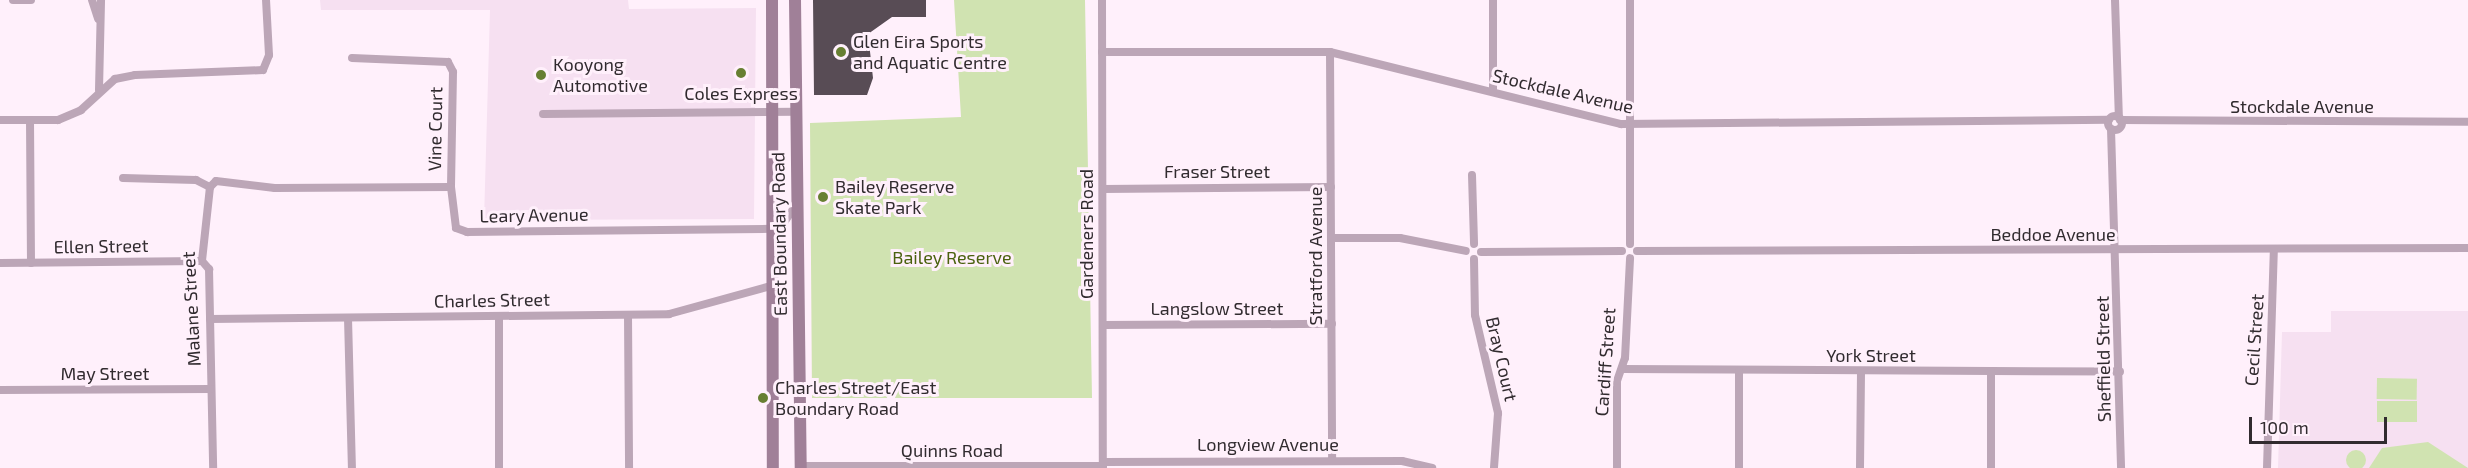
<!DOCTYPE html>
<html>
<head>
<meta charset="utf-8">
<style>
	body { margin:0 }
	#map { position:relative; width:2468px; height:468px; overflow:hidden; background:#fff0fb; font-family:"Exo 2",sans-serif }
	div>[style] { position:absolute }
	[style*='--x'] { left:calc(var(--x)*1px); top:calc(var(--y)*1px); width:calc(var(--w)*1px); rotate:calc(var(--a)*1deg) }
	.built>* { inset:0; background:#f6e0f1 }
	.green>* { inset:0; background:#d0e3b1; transform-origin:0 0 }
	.round { border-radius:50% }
	.building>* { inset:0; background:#584c55 }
	.street>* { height:8px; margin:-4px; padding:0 4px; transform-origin:4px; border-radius:4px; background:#bca6b7 }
	.street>.ring { margin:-4px; padding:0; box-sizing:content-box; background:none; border:8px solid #bca6b7; border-radius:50% }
	.secondary>* { height:12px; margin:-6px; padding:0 6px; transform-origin:6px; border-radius:6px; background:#a08098 }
	.dots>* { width:16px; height:16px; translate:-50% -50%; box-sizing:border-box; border:3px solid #fff0fb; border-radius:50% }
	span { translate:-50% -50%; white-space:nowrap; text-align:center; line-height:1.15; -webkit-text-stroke:6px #fff0fb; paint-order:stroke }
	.poi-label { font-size:18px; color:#312b2f }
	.left { translate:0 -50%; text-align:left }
	.street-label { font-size:18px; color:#312b2f }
	.park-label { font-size:18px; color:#4a610e }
	.scale { position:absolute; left:2249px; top:417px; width:138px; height:27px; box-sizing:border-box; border:3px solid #312b2f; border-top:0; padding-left:8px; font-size:18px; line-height:21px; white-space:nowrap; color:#312b2f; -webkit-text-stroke:4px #fff0fb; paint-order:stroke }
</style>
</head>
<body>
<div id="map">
	<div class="built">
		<i style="clip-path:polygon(320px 0,628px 0,629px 9px,756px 8px,754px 219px,484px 220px,490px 10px,321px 10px)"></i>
		<i style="clip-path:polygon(2331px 311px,2468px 311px,2468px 468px,2278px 468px,2282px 332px,2331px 332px)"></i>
	</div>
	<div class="green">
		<i style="clip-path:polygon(954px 0,1085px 0,1092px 398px,812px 398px,810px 123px,961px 117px)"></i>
		<i style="left:2377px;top:378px;width:40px;height:21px;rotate:1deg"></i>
		<i style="left:2377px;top:401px;width:40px;height:21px"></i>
		<i style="clip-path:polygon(2428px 442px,2468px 468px,2369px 468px,2382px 448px)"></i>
		<i class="round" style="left:2346px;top:450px;width:20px;height:20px"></i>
	</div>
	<div class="building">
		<i style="clip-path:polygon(813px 0,926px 0,926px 17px,892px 17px,868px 34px,873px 78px,867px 95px,814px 95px)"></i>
	</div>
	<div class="street">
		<i style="--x:13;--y:0;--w:18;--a:0"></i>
		<i style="--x:92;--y:0;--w:20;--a:72"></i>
		<i style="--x:1102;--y:0;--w:468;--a:89.9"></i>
		<i style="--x:2115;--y:0;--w:118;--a:88.1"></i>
		<i style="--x:1102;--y:52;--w:228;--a:0"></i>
		<i style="--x:1330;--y:52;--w:300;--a:13.9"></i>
		<i style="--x:1621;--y:124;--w:488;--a:-0.5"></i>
		<i style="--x:1330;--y:52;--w:408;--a:89.7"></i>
		<i style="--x:352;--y:58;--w:96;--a:2.4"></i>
		<i style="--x:448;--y:62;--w:11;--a:63"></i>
		<i style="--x:453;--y:72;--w:115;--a:91"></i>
		<i style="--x:99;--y:90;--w:90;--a:-88.7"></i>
		<i style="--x:1493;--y:92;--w:92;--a:-90"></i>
		<i style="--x:543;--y:114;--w:253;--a:-0.5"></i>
		<i class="ring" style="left:2108px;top:116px;width:6px;height:6px"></i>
		<i style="--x:0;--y:120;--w:58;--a:0"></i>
		<i style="--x:58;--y:120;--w:25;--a:-23"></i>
		<i style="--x:81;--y:110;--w:46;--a:-42.4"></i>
		<i style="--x:115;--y:79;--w:20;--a:-11"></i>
		<i style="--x:135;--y:75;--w:128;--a:-2.2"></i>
		<i style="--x:263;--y:70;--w:16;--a:-68"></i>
		<i style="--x:269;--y:55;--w:55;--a:-93.1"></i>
		<i style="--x:30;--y:120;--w:143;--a:89.6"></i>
		<i style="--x:2120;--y:120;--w:348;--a:0.3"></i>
		<i style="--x:2111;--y:129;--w:339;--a:88.3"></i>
		<i style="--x:1472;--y:175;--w:69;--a:88.3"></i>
		<i style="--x:123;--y:178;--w:73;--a:1.6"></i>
		<i style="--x:196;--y:180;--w:16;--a:27"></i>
		<i style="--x:210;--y:187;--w:8;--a:-45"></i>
		<i style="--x:216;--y:181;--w:59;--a:6.8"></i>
		<i style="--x:275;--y:188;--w:176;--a:-0.3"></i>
		<i style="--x:451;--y:187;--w:41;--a:83"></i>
		<i style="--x:456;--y:228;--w:12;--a:20"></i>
		<i style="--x:467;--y:232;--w:303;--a:-0.6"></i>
		<i style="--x:770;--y:229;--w:11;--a:-10"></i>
		<i style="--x:781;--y:227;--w:27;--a:-56"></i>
		<i style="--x:210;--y:187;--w:74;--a:96.2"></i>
		<i style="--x:202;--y:261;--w:11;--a:49"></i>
		<i style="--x:209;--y:269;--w:199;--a:88.8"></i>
		<i style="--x:1103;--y:189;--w:228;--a:-0.5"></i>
		<i style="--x:1331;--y:238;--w:69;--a:0"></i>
		<i style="--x:1400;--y:238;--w:67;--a:11.1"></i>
		<i style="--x:1630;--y:244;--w:244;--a:-90"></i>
		<i style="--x:1637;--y:251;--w:831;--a:-0.21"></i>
		<i style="--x:1481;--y:252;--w:141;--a:-0.4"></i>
		<i style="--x:1474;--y:259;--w:56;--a:89"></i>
		<i style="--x:1475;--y:315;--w:101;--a:76.8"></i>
		<i style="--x:1498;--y:413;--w:55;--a:94.2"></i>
		<i style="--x:0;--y:263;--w:202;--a:-0.6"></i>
		<i style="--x:628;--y:315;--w:153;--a:89.6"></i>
		<i style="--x:499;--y:316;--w:152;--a:90"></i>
		<i style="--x:348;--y:318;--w:150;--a:88.5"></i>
		<i style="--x:210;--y:319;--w:459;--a:-0.6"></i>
		<i style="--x:669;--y:314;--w:106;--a:-15.4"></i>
		<i style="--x:1103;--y:325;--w:229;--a:-0.3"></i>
		<i style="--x:1622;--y:369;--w:498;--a:0.3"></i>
		<i style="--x:1739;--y:371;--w:97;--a:90"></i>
		<i style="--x:0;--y:390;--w:211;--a:-0.3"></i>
		<i style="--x:1103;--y:462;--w:299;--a:-0.2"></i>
		<i style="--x:1402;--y:461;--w:31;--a:13"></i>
		<i style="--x:801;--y:466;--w:302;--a:0"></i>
		<i style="--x:1617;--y:468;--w:87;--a:-90"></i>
		<i style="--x:1617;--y:381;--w:24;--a:-71"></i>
		<i style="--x:1625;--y:358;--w:100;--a:-87.1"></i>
		<i style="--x:1860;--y:468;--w:96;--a:-89.4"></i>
		<i style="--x:1991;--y:468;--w:97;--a:-90"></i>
		<i style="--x:2267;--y:468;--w:218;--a:-88.2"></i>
	</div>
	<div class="secondary">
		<i style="--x:772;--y:0;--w:468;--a:89.9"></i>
		<i style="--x:795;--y:0;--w:468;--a:89.3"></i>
	</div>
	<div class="dots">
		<i style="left:841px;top:52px;background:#677f32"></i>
		<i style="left:741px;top:73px;background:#677f32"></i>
		<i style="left:541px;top:75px;background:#677f32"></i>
		<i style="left:823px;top:197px;background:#677f32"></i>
		<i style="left:763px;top:398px;background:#677f32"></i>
	</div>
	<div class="poi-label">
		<span class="left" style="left:853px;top:52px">Glen Eira Sports<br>and Aquatic Centre</span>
		<span class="left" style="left:553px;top:75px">Kooyong<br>Automotive</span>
		<span style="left:741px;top:93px">Coles Express</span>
		<span class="left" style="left:835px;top:197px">Bailey Reserve<br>Skate Park</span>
		<span class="left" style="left:775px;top:398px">Charles Street/East<br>Boundary Road</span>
	</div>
	<div class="street-label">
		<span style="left:1563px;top:91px;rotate:13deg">Stockdale Avenue</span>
		<span style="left:2302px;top:106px">Stockdale Avenue</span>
		<span style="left:435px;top:129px;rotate:-89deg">Vine Court</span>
		<span style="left:1217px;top:171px">Fraser Street</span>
		<span style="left:534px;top:215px;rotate:-1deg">Leary Avenue</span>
		<span style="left:779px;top:234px;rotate:-91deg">East Boundary Road</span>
		<span style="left:1086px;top:234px;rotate:-90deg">Gardeners Road</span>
		<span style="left:2053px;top:234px">Beddoe Avenue</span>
		<span style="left:101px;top:246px;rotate:-1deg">Ellen Street</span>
		<span style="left:1315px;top:256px;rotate:-90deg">Stratford Avenue</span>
		<span style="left:492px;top:300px;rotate:-1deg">Charles Street</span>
		<span style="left:1217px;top:308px">Langslow Street</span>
		<span style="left:191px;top:309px;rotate:-93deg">Malane Street</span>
		<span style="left:2254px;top:340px;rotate:-86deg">Cecil Street</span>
		<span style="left:1871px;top:355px">York Street</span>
		<span style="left:1502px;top:359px;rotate:77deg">Bray Court</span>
		<span style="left:2103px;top:359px;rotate:-91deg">Sheffield Street</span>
		<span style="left:1605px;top:362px;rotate:-86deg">Cardiff Street</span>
		<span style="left:105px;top:373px">May Street</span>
		<span style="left:1268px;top:444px">Longview Avenue</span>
		<span style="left:952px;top:450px">Quinns Road</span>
	</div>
	<div class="park-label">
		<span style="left:952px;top:257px">Bailey Reserve</span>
	</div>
	<div class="scale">100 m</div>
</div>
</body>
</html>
